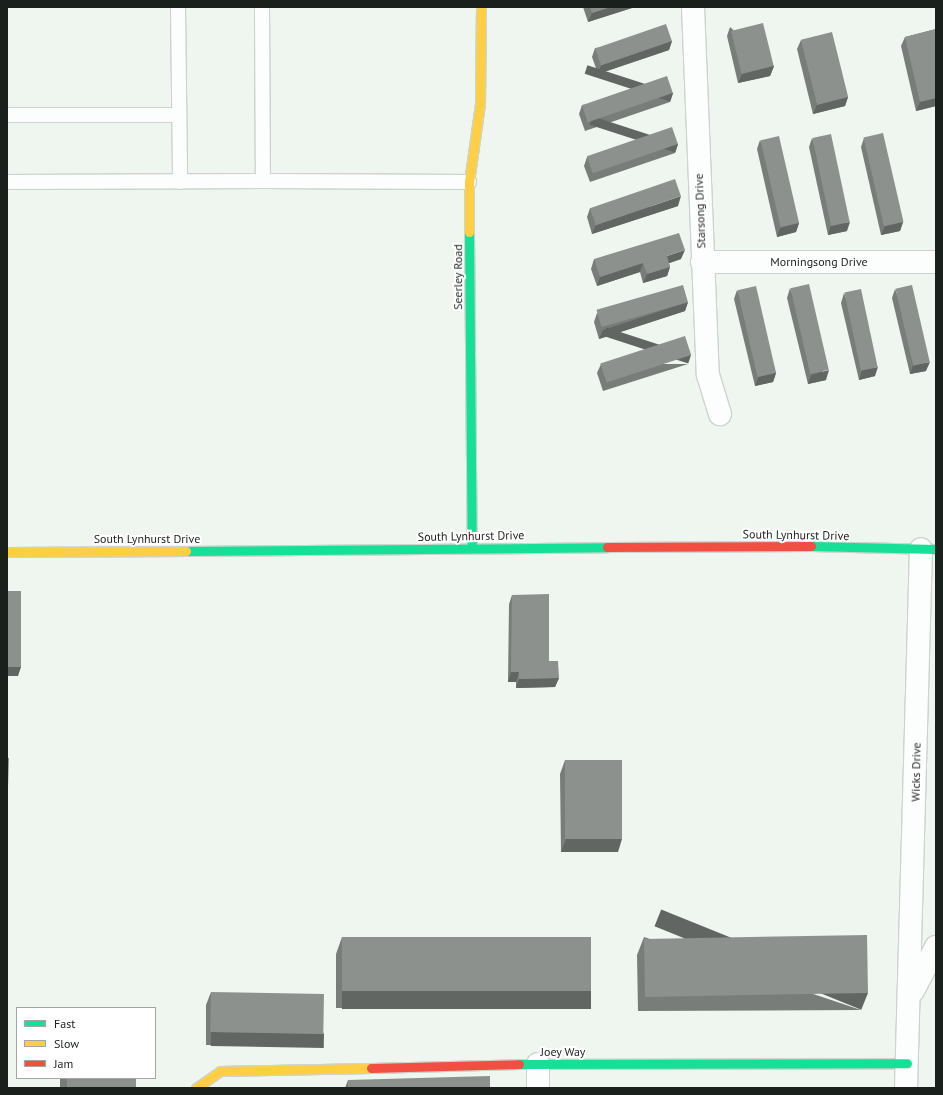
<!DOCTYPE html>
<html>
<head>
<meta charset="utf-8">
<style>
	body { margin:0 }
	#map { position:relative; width:943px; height:1095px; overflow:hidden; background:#eef6ef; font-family:"PT Sans",sans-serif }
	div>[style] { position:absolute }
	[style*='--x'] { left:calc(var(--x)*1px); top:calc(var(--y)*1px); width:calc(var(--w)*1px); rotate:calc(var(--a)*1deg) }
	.roads { filter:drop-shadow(1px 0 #cdd3ce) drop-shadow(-1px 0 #cdd3ce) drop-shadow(0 1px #cdd3ce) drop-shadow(0 -1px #cdd3ce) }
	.lane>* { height:14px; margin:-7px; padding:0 7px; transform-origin:7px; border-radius:7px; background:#fcfefd }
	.street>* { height:22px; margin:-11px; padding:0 11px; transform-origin:11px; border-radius:11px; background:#fcfefd }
	.fast>* { height:9px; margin:-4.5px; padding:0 4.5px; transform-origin:4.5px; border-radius:4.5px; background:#16e098 }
	.slow>* { height:9px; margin:-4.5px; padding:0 4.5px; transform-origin:4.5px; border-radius:4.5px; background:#ffcf43 }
	.jam>* { height:9px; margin:-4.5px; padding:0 4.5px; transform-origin:4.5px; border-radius:4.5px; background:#f24e42 }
	.wall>* { inset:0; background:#787d79; transform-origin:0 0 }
	.shaded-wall>* { inset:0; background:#626663; transform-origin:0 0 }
	.building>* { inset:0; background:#8c918d; transform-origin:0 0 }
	span { translate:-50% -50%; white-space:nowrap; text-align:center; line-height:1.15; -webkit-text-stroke:4px #fff; paint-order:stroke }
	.street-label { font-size:12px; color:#1a201c }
	.frame { position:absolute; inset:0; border:8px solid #1a201c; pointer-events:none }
	.legend { position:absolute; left:16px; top:1007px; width:140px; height:72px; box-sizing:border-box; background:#fff; border:1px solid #a3a6a4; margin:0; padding:5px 7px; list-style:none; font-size:12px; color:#1a201c }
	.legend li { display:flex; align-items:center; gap:8px; height:20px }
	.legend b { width:20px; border:1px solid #a3a6a4 }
</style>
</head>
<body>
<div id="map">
	<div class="roads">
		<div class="lane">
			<i style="--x:178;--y:7;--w:175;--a:89.3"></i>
			<i style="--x:262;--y:7;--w:174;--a:89.7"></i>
			<i style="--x:263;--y:181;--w:206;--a:0.3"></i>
			<i style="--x:7;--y:115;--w:172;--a:0"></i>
			<i style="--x:7;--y:182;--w:256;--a:-0.2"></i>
		</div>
		<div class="street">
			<i style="--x:693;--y:7;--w:368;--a:87.7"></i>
			<i style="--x:708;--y:375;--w:41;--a:72.9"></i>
			<i style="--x:702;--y:262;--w:234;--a:0"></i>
			<i style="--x:913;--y:991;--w:50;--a:-62.4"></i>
			<i style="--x:538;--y:1064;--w:24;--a:90"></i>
			<i style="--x:906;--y:1088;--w:539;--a:-88.41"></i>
		</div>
		<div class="fast">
			<i style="--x:469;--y:232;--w:315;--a:89.5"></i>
			<i style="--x:811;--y:546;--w:125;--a:1.4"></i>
			<i style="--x:186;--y:551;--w:421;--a:-0.5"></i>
			<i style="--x:519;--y:1064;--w:388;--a:-0.1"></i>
		</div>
		<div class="slow">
			<i style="--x:469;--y:232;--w:50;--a:-90"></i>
			<i style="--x:469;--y:182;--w:79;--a:-82"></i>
			<i style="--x:480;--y:104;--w:97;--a:-89.4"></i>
			<i style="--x:7;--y:552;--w:179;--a:-0.3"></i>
			<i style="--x:196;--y:1088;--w:29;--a:-35"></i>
			<i style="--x:220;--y:1071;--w:151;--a:-1.1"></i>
		</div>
		<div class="jam">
			<i style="--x:607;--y:547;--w:204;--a:-0.3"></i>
			<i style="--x:371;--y:1068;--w:148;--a:-1.5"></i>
		</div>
	</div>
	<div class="wall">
		<i style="clip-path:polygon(583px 7px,635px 7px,588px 22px)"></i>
		<i style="clip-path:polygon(730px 27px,774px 66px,770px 76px,738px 83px,727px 36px)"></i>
		<i style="clip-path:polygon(936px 29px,936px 106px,916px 111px,901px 46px,905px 37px)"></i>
		<i style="clip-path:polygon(801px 40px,848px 97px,845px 106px,813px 114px,797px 49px)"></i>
		<i style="clip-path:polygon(672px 41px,669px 50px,598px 74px,592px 57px,595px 48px)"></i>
		<i style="clip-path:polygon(673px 93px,670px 102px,585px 131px,579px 114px,582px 105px)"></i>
		<i style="clip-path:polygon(812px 138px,847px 231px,828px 235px,809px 147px)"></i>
		<i style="clip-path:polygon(864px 138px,903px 222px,900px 231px,881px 235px,861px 147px)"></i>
		<i style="clip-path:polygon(760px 140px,799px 223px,796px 232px,777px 237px,757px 149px)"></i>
		<i style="clip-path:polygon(678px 144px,675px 153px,590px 182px,584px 166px,587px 157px)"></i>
		<i style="clip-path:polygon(678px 206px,592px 234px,587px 217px,590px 208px)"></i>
		<i style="clip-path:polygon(594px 259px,681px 259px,669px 263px,670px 267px,667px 276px,643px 283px,640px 272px,597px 286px,591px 269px)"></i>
		<i style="clip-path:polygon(790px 288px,826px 380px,808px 384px,787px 298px)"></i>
		<i style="clip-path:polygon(895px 289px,926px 371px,910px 374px,892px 298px)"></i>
		<i style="clip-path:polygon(737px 290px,776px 373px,773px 382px,755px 386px,734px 299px)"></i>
		<i style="clip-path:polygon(844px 293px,875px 376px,859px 380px,841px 303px)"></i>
		<i style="clip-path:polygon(688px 302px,685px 311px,599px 339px,594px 322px,597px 313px)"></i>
		<i style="clip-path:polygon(601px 364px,688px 364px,603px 391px,597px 373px)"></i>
		<i style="clip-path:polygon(512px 595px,549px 661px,559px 678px,555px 687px,516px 688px,516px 682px,508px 682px,509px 604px)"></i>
		<i style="clip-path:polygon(565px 760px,618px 852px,561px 852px,560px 774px)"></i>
		<i style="clip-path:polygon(342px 937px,591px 991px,585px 1008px,336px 1008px,336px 954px)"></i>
		<i style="clip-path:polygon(644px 937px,861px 1010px,638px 1011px,637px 955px)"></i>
		<i style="clip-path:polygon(211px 992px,324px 1033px,319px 1046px,206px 1045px,206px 1005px)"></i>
		<i style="left:60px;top:1078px;width:76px;height:10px"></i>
		<i style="clip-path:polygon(348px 1080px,490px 1088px,345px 1088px)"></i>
	</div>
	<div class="shaded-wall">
		<i style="clip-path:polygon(611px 7px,635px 7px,588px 22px,592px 13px)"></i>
		<i style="clip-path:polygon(672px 41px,669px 50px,598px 74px,601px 65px)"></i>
		<i style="clip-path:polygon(774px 66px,770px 76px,738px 83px,742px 74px)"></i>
		<i style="left:673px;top:93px;width:9px;height:90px;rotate:108deg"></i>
		<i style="clip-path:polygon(848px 97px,845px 106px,813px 114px,817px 105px)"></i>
		<i style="clip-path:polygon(936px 98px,936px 106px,916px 111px,920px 102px)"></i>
		<i style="left:678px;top:144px;width:9px;height:90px;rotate:108deg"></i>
		<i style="clip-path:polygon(681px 196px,678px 206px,592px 234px,596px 225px)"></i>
		<i style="clip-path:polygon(850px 222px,847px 231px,828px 235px,831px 225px)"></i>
		<i style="clip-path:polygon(903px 222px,900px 231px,881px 235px,885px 226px)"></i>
		<i style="clip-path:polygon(799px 223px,796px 232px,777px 237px,780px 228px)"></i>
		<i style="clip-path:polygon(685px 250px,681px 259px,664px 265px,667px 256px)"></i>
		<i style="clip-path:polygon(643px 263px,640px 272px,597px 286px,600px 277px)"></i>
		<i style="clip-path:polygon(670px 267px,667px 276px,643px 283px,647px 274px)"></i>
		<i style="clip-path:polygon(688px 302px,685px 311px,599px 339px,603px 330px)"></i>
		<i style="left:691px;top:355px;width:9px;height:89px;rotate:108deg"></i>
		<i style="clip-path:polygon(930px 362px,926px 371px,910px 374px,913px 365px)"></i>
		<i style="clip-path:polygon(878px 367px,875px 376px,859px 380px,862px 370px)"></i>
		<i style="clip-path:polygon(829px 370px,826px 380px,808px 384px,811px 375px)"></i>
		<i style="clip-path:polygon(776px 373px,773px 382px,755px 386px,758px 377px)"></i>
		<i style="clip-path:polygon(7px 667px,21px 667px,18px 676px,7px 676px)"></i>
		<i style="clip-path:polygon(511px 672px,519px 672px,516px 682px,508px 682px)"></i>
		<i style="clip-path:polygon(559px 678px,555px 687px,516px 688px,519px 679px)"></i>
		<i style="clip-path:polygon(566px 839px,622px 839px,618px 852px,561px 852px)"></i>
		<i style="left:342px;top:991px;width:249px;height:18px"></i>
		<i style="left:868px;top:993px;width:18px;height:223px;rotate:112deg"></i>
		<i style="left:211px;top:1032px;width:113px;height:14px;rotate:1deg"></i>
	</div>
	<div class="building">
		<i style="clip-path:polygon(590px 7px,611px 7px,592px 13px)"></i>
		<i style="left:763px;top:23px;width:44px;height:33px;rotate:76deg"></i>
		<i style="left:666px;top:24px;width:18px;height:75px;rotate:71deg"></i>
		<i style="clip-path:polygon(936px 29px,936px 98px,920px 102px,905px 37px)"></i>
		<i style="left:832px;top:32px;width:67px;height:32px;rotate:76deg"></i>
		<i style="left:667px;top:76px;width:18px;height:90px;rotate:71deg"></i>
		<i style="left:672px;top:127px;width:18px;height:90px;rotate:71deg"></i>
		<i style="left:883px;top:133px;width:91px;height:20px;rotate:77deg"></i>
		<i style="left:831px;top:134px;width:90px;height:19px;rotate:78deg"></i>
		<i style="left:779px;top:136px;width:89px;height:19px;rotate:77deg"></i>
		<i style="left:675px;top:179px;width:18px;height:90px;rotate:71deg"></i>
		<i style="clip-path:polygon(679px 233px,685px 250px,667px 256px,670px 267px,647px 274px,643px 263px,600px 277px,594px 259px)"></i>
		<i style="left:809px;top:284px;width:88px;height:19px;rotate:77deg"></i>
		<i style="left:683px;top:285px;width:18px;height:90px;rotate:74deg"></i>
		<i style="left:912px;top:285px;width:79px;height:17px;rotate:77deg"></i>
		<i style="left:756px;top:286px;width:89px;height:19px;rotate:77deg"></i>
		<i style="left:861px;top:289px;width:80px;height:17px;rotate:78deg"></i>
		<i style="left:685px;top:336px;width:20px;height:89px;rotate:72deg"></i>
		<i style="left:21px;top:591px;width:76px;height:14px;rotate:90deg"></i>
		<i style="clip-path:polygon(549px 594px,549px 661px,558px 661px,559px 678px,519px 679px,519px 672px,511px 672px,512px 595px)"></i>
		<i style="clip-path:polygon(7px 758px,9px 758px,8px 788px,7px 788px)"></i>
		<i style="left:565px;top:760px;width:57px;height:79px"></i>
		<i style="left:867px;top:935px;width:58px;height:223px;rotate:89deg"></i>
		<i style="left:342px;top:937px;width:249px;height:54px"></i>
		<i style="left:211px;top:992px;width:113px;height:40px;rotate:1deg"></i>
		<i style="clip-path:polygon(490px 1076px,490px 1088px,348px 1088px,348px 1080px)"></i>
		<i style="left:67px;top:1078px;width:69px;height:10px"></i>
	</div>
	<div class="street-label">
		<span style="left:700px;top:211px;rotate:-92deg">Starsong Drive</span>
		<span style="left:819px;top:262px">Morningsong Drive</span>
		<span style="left:458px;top:277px;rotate:-90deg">Seerley Road</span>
		<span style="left:796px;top:535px;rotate:1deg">South Lynhurst Drive</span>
		<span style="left:471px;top:536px;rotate:-1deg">South Lynhurst Drive</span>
		<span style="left:147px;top:539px">South Lynhurst Drive</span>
		<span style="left:916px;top:772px;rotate:-89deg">Wicks Drive</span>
		<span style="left:563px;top:1052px">Joey Way</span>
	</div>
	<div class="frame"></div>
	<ul class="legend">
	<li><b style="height:5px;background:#16e098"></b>Fast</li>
	<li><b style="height:5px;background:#ffcf43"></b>Slow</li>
	<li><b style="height:5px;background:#f24e42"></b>Jam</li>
	</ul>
</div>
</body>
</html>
